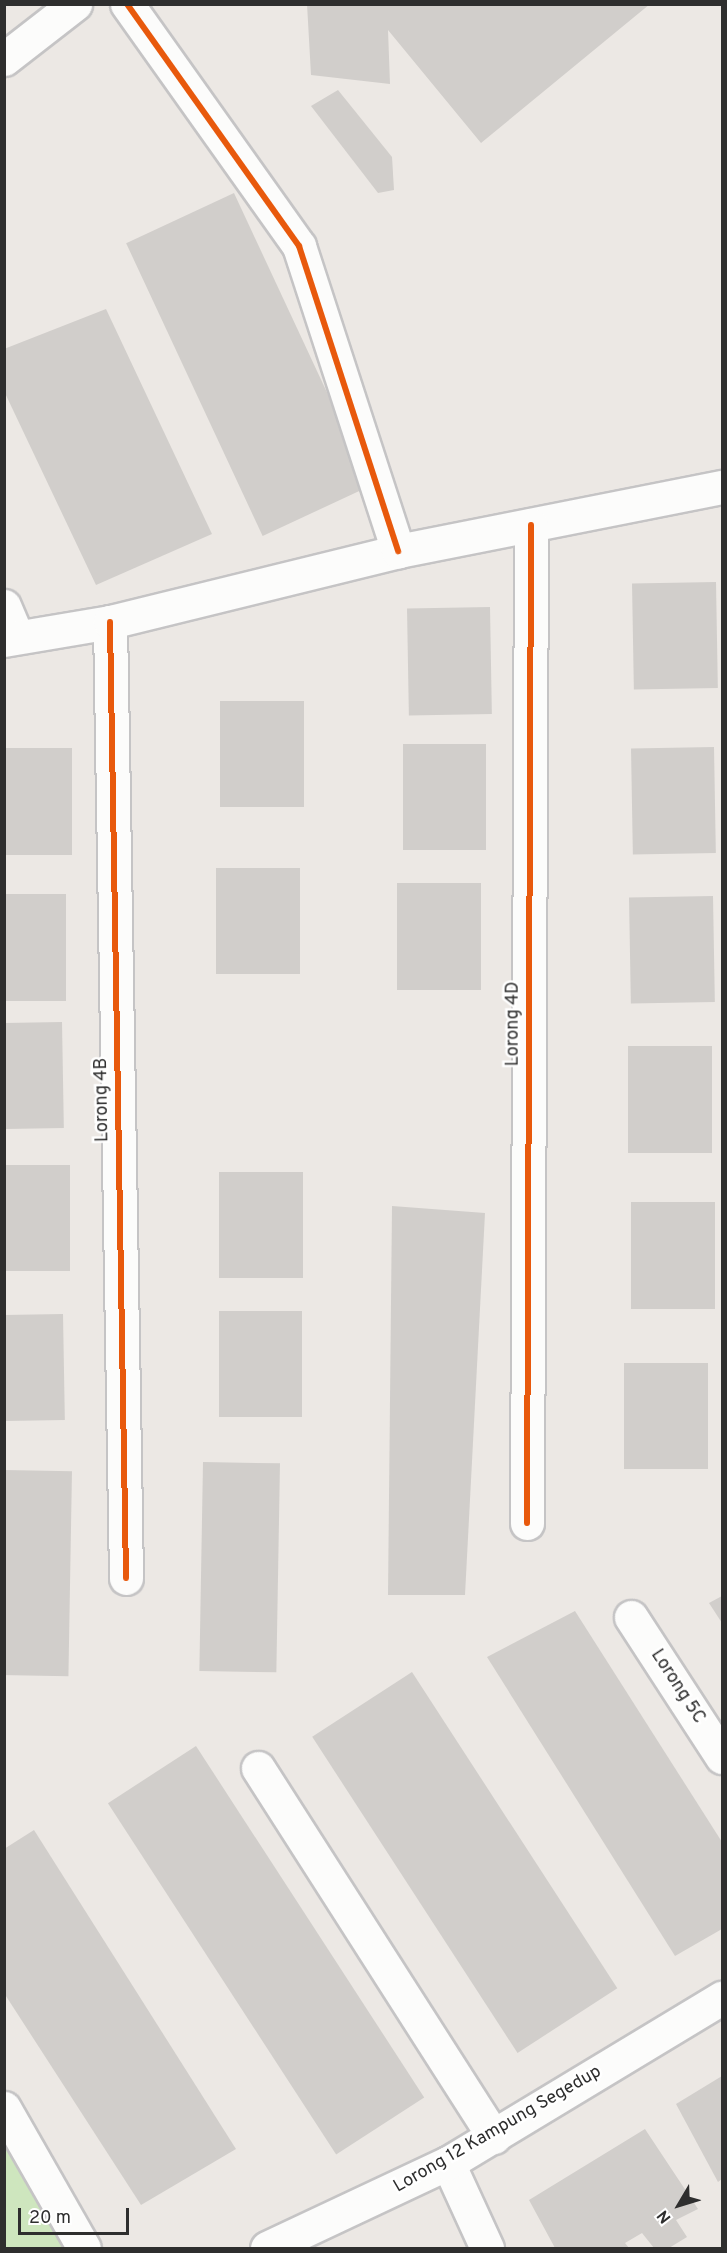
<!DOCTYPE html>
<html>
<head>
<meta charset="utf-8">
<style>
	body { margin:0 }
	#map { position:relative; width:727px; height:2253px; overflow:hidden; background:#ece8e4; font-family:Overpass,sans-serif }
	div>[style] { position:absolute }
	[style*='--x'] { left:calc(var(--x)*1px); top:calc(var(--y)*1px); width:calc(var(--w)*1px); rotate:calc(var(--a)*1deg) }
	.green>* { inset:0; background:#cee6be }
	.building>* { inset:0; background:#d1cecb; transform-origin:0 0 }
	.roads { filter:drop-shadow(2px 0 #c5c4c5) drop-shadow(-2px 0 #c5c4c5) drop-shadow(0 2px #c5c4c5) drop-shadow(0 -2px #c5c4c5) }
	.minor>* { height:33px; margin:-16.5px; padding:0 16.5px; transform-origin:16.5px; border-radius:16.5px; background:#fcfcfb }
	.cycleway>* { height:6px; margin:-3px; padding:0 3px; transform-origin:3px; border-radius:3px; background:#e8590c }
	span { translate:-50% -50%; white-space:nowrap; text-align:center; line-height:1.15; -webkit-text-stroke:5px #fff; paint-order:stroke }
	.street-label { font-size:18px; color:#2e2e2e }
	.frame { position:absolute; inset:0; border:6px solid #2e2e2e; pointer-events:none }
	.north { position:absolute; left:649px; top:2175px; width:60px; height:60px; -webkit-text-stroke:4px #fff; paint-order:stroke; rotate:232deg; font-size:16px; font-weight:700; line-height:24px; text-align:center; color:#2e2e2e }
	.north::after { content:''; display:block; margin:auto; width:21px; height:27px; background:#2e2e2e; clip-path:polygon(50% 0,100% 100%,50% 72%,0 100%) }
	.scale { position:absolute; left:18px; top:2208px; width:111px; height:27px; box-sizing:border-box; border:3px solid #2e2e2e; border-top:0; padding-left:8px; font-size:18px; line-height:21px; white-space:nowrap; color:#2e2e2e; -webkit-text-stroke:4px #fff; paint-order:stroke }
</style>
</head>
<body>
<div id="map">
	<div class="green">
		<i style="clip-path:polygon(5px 2137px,70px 2248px,5px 2248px)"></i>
	</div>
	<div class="building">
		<i style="clip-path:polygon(307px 4px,650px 4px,481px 143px,388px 30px,390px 84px,311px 75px)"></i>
		<i style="clip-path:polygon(338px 90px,392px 157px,394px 190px,378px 193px,311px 106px)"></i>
		<i style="left:234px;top:193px;width:323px;height:119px;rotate:65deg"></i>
		<i style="clip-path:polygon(106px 309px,212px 534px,96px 585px,4px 391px,4px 349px)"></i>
		<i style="left:716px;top:582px;width:106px;height:84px;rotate:89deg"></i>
		<i style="left:490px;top:607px;width:107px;height:83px;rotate:89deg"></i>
		<i style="left:220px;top:701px;width:84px;height:106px"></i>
		<i style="left:403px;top:744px;width:83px;height:106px"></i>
		<i style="left:714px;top:747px;width:106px;height:83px;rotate:89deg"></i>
		<i style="left:4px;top:748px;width:68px;height:107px"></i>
		<i style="left:216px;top:868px;width:84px;height:106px"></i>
		<i style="left:397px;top:883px;width:84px;height:107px"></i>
		<i style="left:4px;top:894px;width:62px;height:107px"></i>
		<i style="left:713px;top:896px;width:106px;height:84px;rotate:89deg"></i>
		<i style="left:62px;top:1022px;width:106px;height:58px;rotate:89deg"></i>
		<i style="left:628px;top:1046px;width:84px;height:107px"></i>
		<i style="left:4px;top:1165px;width:66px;height:106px"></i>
		<i style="left:219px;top:1172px;width:84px;height:106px"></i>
		<i style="left:631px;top:1202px;width:84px;height:107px"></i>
		<i style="clip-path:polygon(392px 1206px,485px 1213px,465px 1595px,388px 1595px)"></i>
		<i style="left:219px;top:1311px;width:83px;height:106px"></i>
		<i style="left:63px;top:1314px;width:106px;height:59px;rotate:89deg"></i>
		<i style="left:624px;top:1363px;width:84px;height:106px"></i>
		<i style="left:203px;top:1462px;width:77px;height:209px;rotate:1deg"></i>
		<i style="left:4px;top:1470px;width:68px;height:205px;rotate:1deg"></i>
		<i style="clip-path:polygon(722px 1596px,722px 1623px,709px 1603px)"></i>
		<i style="clip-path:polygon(575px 1611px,722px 1842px,722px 1929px,675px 1956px,487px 1657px)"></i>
		<i style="left:412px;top:1672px;width:377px;height:119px;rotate:57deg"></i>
		<i style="left:196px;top:1746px;width:419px;height:105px;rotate:57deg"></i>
		<i style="clip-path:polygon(34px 1830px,236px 2149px,141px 2205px,4px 1993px,4px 1849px)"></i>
		<i style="clip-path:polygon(722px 2076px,722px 2179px,718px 2182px,676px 2104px)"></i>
		<i style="clip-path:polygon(645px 2129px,698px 2209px,676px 2220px,687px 2237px,669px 2248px,654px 2248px,642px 2233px,625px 2243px,629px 2248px,555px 2248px,529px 2200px)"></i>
	</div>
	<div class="roads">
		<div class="minor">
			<i style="--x:127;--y:4;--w:297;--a:54.6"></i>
			<i style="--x:299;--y:246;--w:321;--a:72"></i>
			<i style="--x:4;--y:59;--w:90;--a:-37.8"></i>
			<i style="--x:4;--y:606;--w:33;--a:67"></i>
			<i style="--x:110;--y:622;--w:956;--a:89.04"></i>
			<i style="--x:4;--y:640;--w:108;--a:-9.6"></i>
			<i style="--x:110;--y:622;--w:297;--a:-13.8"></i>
			<i style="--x:398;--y:551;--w:330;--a:-11.2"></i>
			<i style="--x:527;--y:1523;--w:998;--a:-89.77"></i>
			<i style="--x:631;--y:1617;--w:167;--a:57"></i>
			<i style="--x:258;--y:1768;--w:438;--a:57.4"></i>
			<i style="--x:4;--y:2108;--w:161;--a:60.3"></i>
			<i style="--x:448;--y:2163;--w:94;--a:65.4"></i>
			<i style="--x:267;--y:2248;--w:200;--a:-25.2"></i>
			<i style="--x:448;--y:2163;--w:320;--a:-31.1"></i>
		</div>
	</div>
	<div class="cycleway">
		<i style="--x:127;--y:4;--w:297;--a:54.6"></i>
		<i style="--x:299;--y:246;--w:321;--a:72"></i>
		<i style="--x:110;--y:622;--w:956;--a:89.04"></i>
		<i style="--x:527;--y:1523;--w:998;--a:-89.77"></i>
	</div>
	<div class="street-label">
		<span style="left:514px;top:1024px;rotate:-90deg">Lorong 4D</span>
		<span style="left:103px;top:1100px;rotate:-91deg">Lorong 4B</span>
		<span style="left:677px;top:1687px;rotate:57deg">Lorong 5C</span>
		<span style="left:498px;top:2130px;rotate:-30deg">Lorong 12 Kampung Segedup</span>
	</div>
	<div class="frame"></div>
	<div class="north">N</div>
	<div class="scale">20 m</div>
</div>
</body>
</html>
